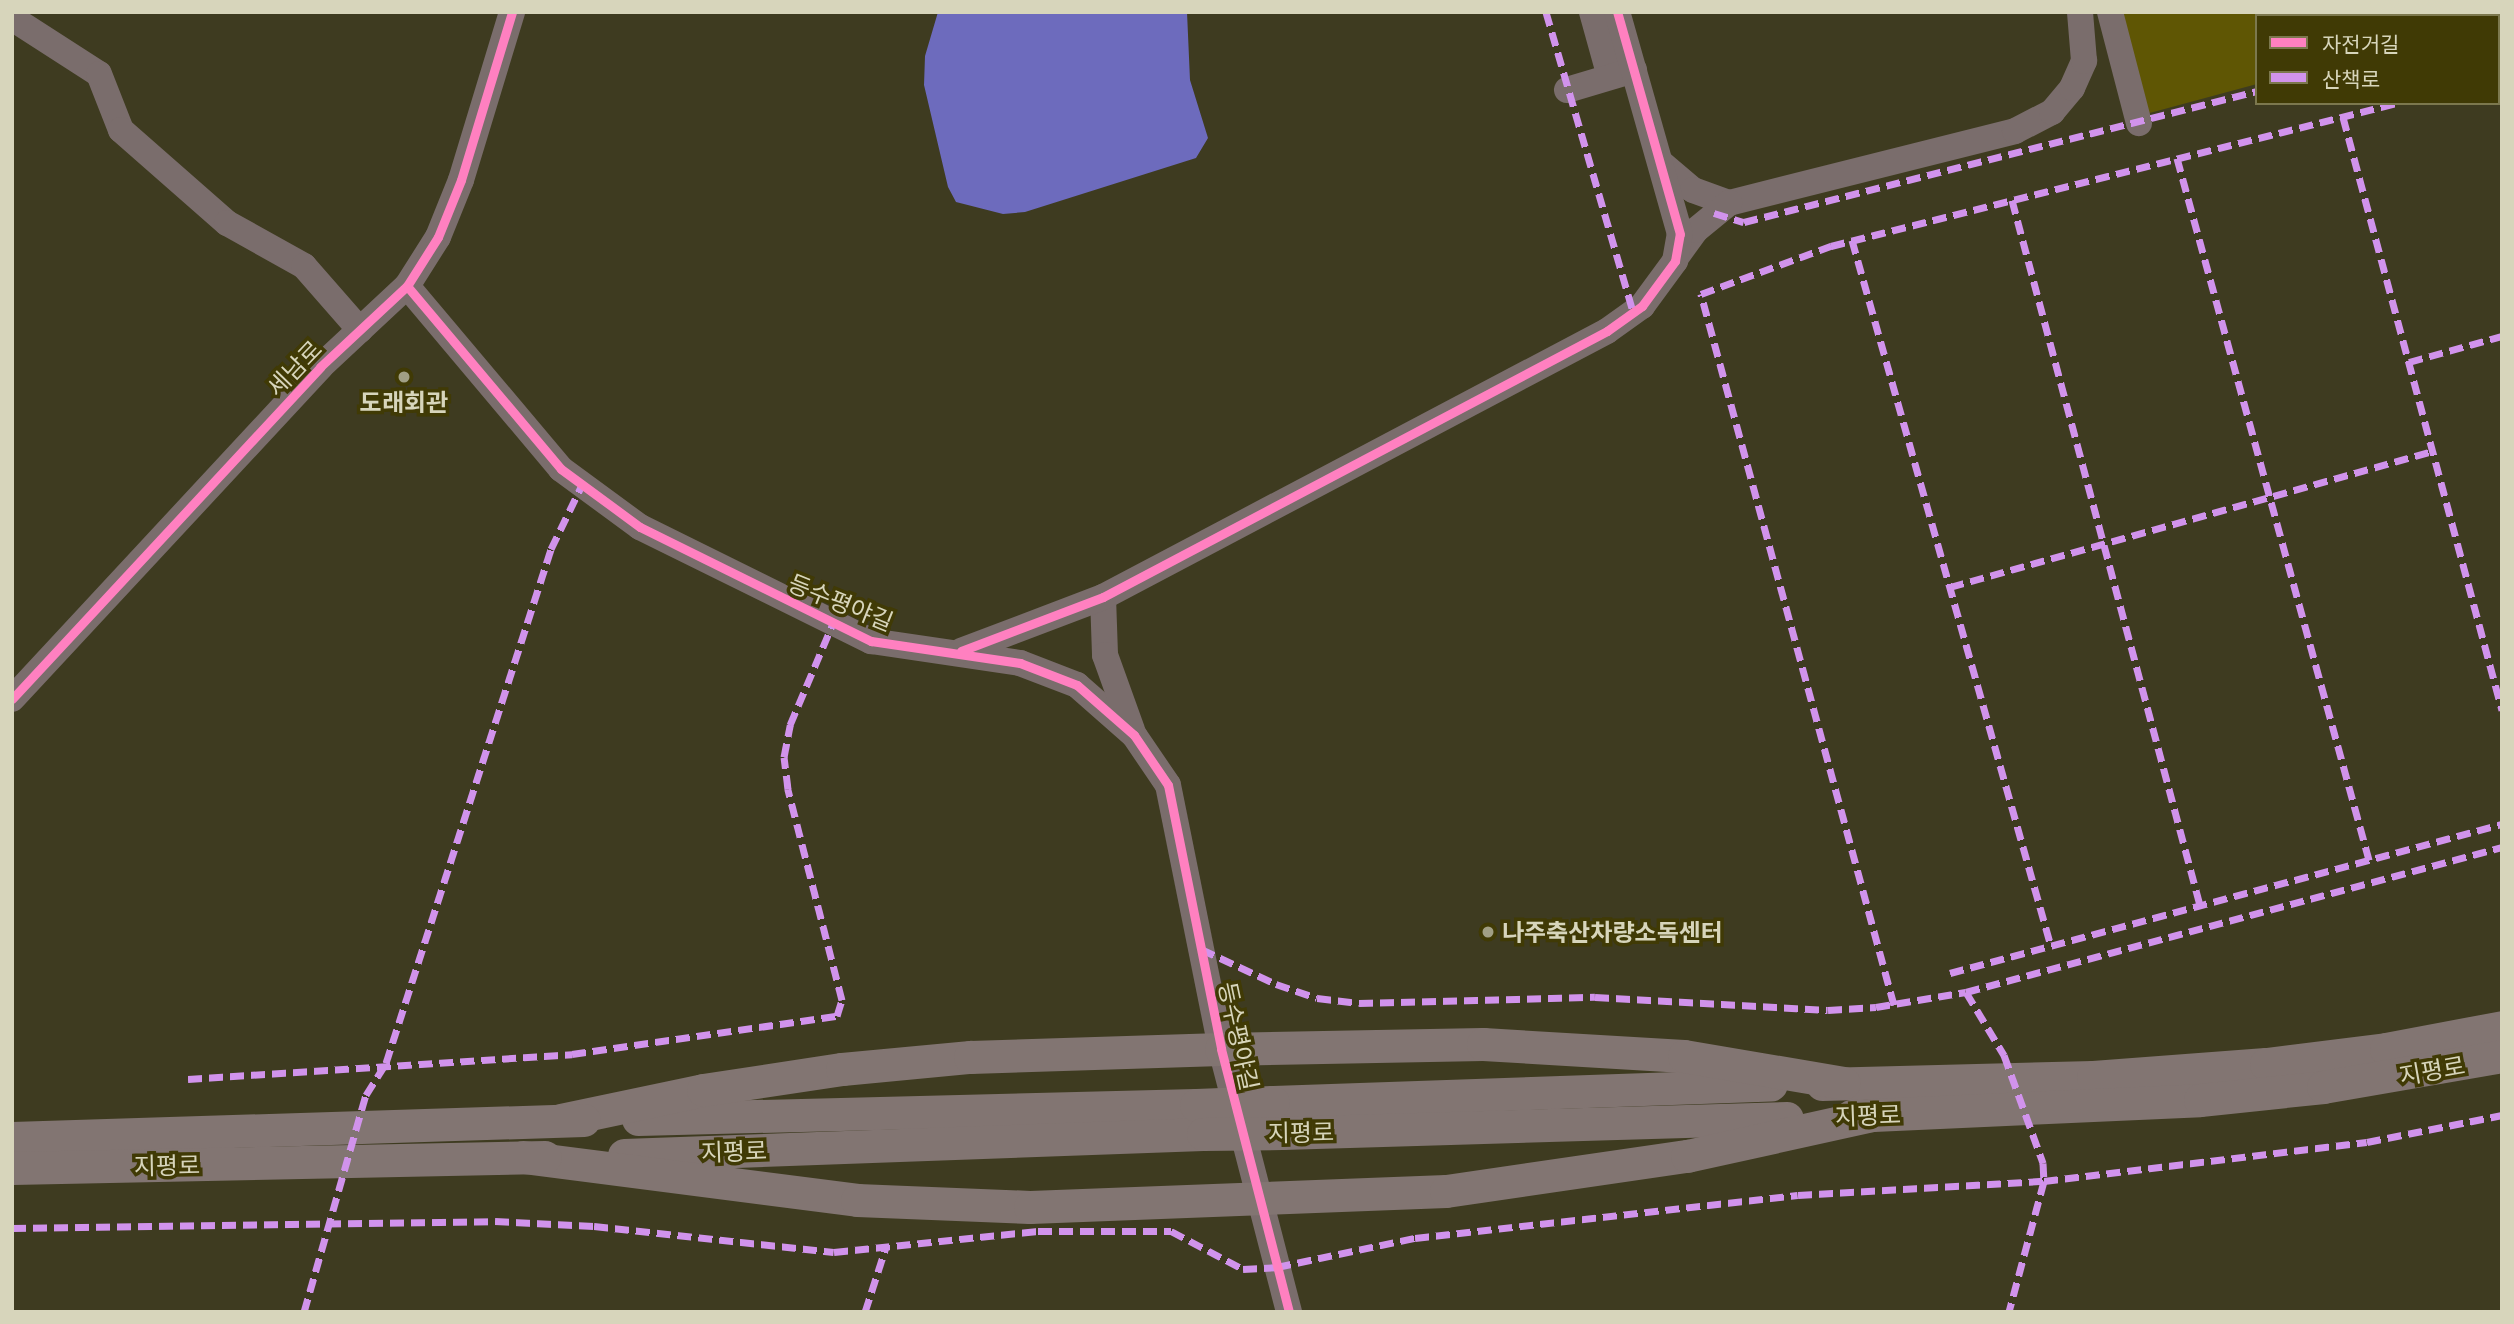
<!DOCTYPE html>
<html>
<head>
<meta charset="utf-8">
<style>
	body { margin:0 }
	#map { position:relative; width:2514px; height:1324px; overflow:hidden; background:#3e3b20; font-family:"Exo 2","Noto Sans KR",sans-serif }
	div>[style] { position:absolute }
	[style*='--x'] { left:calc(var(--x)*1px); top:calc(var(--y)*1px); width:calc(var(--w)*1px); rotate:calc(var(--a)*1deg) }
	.green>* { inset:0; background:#5f5604 }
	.water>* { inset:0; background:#6d6bbd }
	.minor>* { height:26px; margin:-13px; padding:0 13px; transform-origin:13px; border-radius:13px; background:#7a6d6c }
	.major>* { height:33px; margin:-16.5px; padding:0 16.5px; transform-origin:16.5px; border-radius:16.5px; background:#827572 }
	.major-bridge>* { height:33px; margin:-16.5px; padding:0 16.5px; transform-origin:16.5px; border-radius:16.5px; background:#827572 }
	.quiet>* { height:7px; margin-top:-3.5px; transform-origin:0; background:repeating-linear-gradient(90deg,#d193ec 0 14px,transparent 0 21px) }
	.cycleway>* { height:9px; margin:-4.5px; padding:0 4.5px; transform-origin:4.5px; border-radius:4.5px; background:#ff80c0 }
	.dots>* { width:19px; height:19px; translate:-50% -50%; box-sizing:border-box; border:4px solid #403a05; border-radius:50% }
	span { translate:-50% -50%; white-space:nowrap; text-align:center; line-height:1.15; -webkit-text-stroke:7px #403a05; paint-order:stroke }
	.street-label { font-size:24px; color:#d7d5bb }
	.poi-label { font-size:24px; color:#d7d5bb; font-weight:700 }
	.left { translate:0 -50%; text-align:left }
	.frame { position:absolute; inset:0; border:14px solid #d7d5bb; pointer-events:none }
	.legend { position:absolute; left:2255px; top:14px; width:245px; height:91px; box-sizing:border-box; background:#403a05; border:2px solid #7c784e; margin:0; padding:9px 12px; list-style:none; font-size:21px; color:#d7d5bb }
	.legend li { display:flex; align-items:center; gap:14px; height:35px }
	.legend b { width:35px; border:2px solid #7c784e }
</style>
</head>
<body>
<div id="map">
	<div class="green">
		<i style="clip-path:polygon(2121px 12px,2502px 12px,2502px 17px,2257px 16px,2257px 84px,2146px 114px)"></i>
	</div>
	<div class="water">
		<i style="clip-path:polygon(1187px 12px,1190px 80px,1208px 138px,1196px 158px,1025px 212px,1003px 214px,956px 202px,948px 187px,924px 85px,925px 56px,938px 12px)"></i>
	</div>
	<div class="minor">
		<i style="--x:1592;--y:12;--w:67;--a:74.5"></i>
		<i style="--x:2110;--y:12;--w:115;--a:75.4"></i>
		<i style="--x:12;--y:18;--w:103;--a:32.8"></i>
		<i style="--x:99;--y:74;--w:60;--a:68.6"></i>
		<i style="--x:121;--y:130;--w:141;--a:41.3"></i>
		<i style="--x:227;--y:223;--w:88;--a:29.2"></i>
		<i style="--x:304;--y:266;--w:85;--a:48.8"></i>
		<i style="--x:1567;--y:90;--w:70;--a:-16.6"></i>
		<i style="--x:1661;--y:163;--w:42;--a:40.2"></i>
		<i style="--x:1693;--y:190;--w:38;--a:20"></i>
		<i style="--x:1729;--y:203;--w:295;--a:-14.1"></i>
		<i style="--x:2015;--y:131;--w:42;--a:-27.2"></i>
		<i style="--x:2052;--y:112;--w:31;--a:-50"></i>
		<i style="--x:2072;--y:88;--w:30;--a:-66"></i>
		<i style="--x:2084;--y:61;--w:49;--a:-94.7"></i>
		<i style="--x:1677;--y:256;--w:32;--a:-54"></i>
		<i style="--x:1696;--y:230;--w:43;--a:-39.3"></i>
		<i style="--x:407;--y:286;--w:239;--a:49.9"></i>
		<i style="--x:561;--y:469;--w:98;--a:36.3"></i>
		<i style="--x:640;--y:527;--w:258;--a:26.3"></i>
		<i style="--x:871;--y:641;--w:151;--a:8.4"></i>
		<i style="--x:1020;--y:663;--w:61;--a:21.1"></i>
		<i style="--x:1077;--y:685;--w:76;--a:41.3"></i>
		<i style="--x:1134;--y:735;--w:60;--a:55.8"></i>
		<i style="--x:1168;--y:785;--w:269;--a:78.6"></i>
		<i style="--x:1221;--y:1049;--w:272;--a:75.5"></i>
		<i style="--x:1103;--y:597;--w:58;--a:88"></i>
		<i style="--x:1105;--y:655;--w:80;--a:70.2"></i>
		<i style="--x:961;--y:651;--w:152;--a:-20.8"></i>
		<i style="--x:1103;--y:597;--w:570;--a:-27.82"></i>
		<i style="--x:1607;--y:331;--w:43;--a:-35.5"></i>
		<i style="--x:1642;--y:306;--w:56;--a:-53.7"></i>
		<i style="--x:1675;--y:261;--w:27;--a:-80"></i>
		<i style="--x:1680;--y:234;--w:231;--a:-105.8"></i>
		<i style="--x:12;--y:699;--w:453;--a:-47.1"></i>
		<i style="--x:320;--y:367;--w:119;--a:-43"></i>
		<i style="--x:407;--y:286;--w:58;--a:-57.7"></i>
		<i style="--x:438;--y:237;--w:61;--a:-68"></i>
		<i style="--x:461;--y:180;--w:176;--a:-73.1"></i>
	</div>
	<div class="major">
		<i style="--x:1822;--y:1084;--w:271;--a:-1.5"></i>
		<i style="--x:2093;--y:1077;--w:173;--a:-4.3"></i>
		<i style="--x:2266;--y:1064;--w:121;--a:-7.1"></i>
		<i style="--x:2386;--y:1049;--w:118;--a:-10.7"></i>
		<i style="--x:1273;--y:1102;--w:498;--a:-2"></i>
		<i style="--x:1851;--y:1116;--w:349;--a:-2.6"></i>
		<i style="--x:2200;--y:1100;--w:124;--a:-6"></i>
		<i style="--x:2323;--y:1087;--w:182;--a:-9.8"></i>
		<i style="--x:638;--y:1119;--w:558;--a:-1.44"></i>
		<i style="--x:561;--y:1120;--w:145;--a:-11.9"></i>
		<i style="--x:703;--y:1090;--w:141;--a:-8.6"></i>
		<i style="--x:842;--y:1069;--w:129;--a:-5.4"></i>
		<i style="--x:970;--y:1057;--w:251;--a:-1.8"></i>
		<i style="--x:1221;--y:1049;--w:262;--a:-1.1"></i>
		<i style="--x:1483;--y:1044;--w:201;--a:3.4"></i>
		<i style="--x:1684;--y:1056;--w:162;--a:9.6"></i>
		<i style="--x:1282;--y:1133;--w:505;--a:-1.7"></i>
		<i style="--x:12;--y:1138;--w:572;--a:-1.8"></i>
		<i style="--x:624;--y:1155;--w:579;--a:-2.08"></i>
		<i style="--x:523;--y:1157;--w:337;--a:7.3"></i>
		<i style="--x:857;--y:1200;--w:173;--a:2.3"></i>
		<i style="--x:1030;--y:1207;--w:416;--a:-2.2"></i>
		<i style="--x:1446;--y:1191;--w:244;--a:-8.3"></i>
		<i style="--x:1687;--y:1156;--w:189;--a:-12.5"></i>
		<i style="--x:12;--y:1168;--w:533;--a:-1.18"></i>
	</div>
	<div class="major-bridge">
		<i style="--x:1196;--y:1105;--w:77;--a:-2.2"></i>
		<i style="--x:1203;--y:1134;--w:79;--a:-0.7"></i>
	</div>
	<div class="quiet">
		<i style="--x:1546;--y:12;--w:312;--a:73.8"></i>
		<i style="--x:2498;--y:25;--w:4;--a:-14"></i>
		<i style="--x:2498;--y:76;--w:4;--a:-14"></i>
		<i style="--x:2343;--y:117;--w:614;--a:74.99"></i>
		<i style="--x:2177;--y:158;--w:728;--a:74.7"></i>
		<i style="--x:2012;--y:200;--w:730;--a:75.07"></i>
		<i style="--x:1714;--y:213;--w:31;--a:17"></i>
		<i style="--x:1744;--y:222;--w:529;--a:-14.32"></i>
		<i style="--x:1852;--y:240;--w:734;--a:74.26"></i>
		<i style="--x:2409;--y:362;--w:97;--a:-15.6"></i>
		<i style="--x:1950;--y:587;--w:502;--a:-15.73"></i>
		<i style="--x:1201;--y:949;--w:83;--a:25"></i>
		<i style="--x:1276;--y:984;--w:43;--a:18.9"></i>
		<i style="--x:1317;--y:998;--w:42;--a:6.8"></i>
		<i style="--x:1359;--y:1003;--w:236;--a:-1.5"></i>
		<i style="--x:1595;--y:997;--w:233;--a:3.2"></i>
		<i style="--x:1828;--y:1010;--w:48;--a:-3.6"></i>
		<i style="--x:1876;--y:1007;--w:91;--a:-9.5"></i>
		<i style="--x:1966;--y:992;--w:555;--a:-15.14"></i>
		<i style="--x:1950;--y:973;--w:572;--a:-15.11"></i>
		<i style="--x:1966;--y:992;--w:74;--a:58.9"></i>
		<i style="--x:2004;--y:1055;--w:115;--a:70.1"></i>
		<i style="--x:2043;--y:1163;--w:18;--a:87"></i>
		<i style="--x:2044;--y:1181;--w:136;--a:105"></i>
		<i style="--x:1894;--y:1005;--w:737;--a:-105.19"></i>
		<i style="--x:1701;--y:294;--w:139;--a:-20.3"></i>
		<i style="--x:1831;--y:246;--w:584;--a:-14.18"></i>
		<i style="--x:188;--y:1079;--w:385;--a:-3.7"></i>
		<i style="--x:572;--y:1054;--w:268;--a:-8.2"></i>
		<i style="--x:837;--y:1016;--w:17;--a:-73"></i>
		<i style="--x:842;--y:1000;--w:218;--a:-104.4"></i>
		<i style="--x:788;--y:789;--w:32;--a:-97"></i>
		<i style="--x:784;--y:757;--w:33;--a:-79"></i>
		<i style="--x:790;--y:725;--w:111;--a:-67.1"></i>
		<i style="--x:12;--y:1228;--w:483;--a:-0.8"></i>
		<i style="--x:495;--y:1221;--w:99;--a:2.9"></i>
		<i style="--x:594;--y:1226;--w:241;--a:6.2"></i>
		<i style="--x:834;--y:1252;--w:205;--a:-5.9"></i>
		<i style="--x:1038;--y:1231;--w:133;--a:0"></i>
		<i style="--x:1171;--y:1231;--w:81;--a:27.8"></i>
		<i style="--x:1243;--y:1269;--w:34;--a:-3"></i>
		<i style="--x:1277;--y:1267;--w:141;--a:-11.9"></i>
		<i style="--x:1415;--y:1238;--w:385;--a:-6.4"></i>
		<i style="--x:1798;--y:1195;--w:246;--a:-3.3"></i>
		<i style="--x:2044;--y:1181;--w:325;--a:-6.9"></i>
		<i style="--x:2367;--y:1142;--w:138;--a:-11.3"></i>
		<i style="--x:304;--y:1312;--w:226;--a:-74.1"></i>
		<i style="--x:366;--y:1095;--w:38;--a:-58"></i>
		<i style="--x:386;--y:1063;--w:540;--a:-72.2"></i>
		<i style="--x:551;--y:549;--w:69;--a:-64.2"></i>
		<i style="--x:865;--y:1312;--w:68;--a:-72.1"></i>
	</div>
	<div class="cycleway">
		<i style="--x:407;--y:286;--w:239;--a:49.9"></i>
		<i style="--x:561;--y:469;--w:98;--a:36.3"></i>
		<i style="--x:640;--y:527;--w:258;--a:26.3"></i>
		<i style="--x:871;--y:641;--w:151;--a:8.4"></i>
		<i style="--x:1020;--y:663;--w:61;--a:21.1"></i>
		<i style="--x:1077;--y:685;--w:76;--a:41.3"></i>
		<i style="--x:1134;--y:735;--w:60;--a:55.8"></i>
		<i style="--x:1168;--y:785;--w:269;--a:78.6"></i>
		<i style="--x:1221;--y:1049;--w:272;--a:75.5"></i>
		<i style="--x:961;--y:651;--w:152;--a:-20.8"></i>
		<i style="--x:1103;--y:597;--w:570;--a:-27.82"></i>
		<i style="--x:1607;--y:331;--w:43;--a:-35.5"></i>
		<i style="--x:1642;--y:306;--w:56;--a:-53.7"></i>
		<i style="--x:1675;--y:261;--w:27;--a:-80"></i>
		<i style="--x:1680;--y:234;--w:231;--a:-105.8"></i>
		<i style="--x:12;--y:699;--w:453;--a:-47.1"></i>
		<i style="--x:320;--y:367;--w:119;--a:-43"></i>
		<i style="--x:407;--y:286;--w:58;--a:-57.7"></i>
		<i style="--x:438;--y:237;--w:61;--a:-68"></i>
		<i style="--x:461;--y:180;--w:176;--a:-73.1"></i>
	</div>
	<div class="dots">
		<i style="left:404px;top:377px;background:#a19f85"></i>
		<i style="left:1488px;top:932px;background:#a19f85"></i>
	</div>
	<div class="street-label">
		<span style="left:294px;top:368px;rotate:-46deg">세남로</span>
		<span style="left:841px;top:602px;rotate:22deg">등수평야길</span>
		<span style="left:1239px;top:1036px;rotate:78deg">등수평야길</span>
		<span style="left:2432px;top:1070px;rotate:-10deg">지평로</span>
		<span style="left:1868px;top:1115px;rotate:-2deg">지평로</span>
		<span style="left:1301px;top:1132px;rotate:-1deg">지평로</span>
		<span style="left:734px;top:1151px;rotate:-2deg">지평로</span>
		<span style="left:167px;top:1165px;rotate:-1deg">지평로</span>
	</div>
	<div class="poi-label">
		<span style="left:404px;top:402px">도래회관</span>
		<span class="left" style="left:1502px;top:932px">나주축산차량소독센터</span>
	</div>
	<div class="frame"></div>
	<ul class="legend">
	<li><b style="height:9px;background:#ff80c0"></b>자전거길</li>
	<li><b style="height:9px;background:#d193ec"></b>산책로</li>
	</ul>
</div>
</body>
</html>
